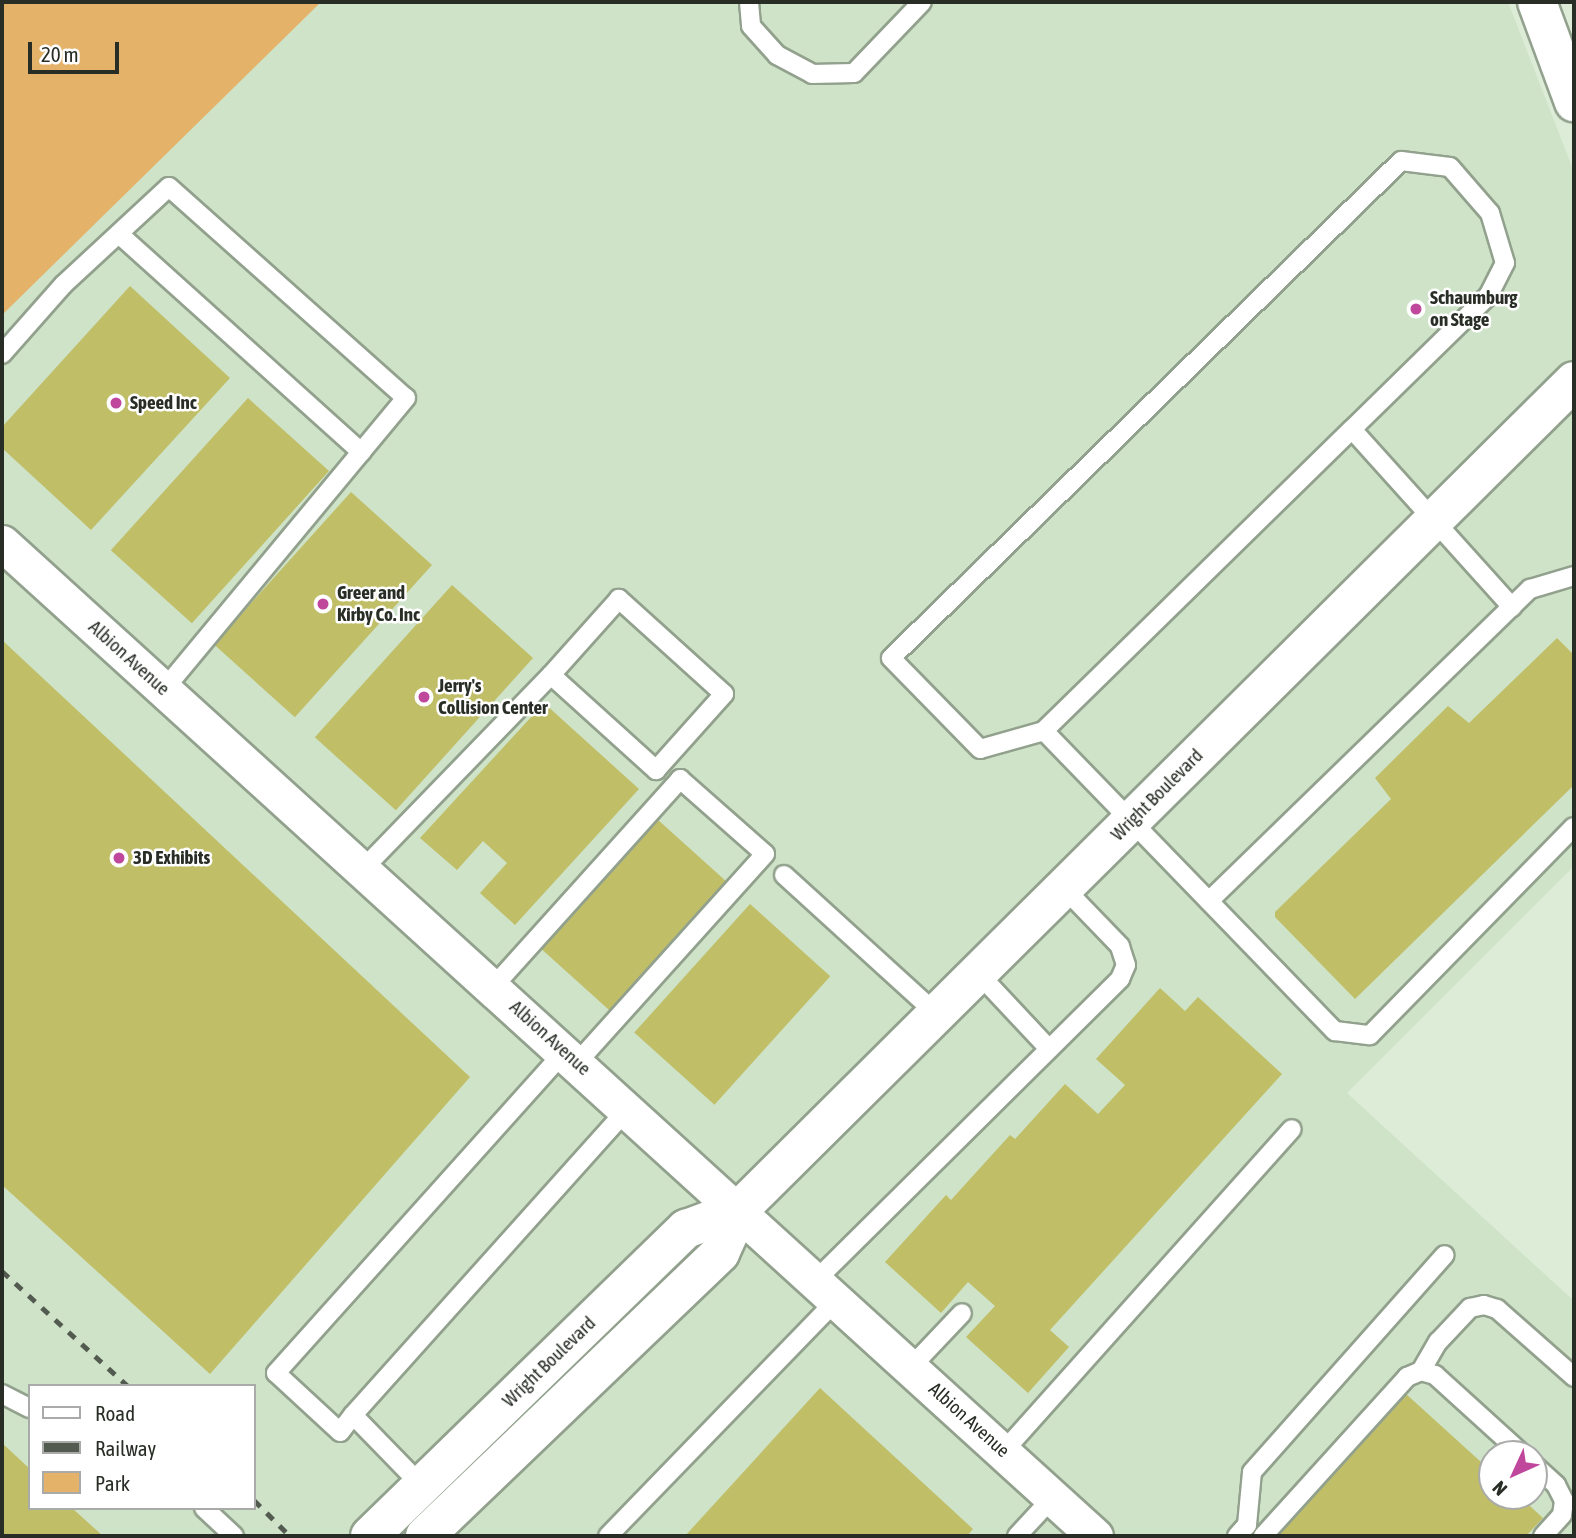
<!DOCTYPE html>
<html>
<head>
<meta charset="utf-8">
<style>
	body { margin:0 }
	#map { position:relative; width:1576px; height:1538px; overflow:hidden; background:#dcecd7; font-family:"Asap Condensed",sans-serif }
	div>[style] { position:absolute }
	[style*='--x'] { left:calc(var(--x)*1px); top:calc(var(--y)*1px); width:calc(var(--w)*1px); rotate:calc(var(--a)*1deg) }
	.built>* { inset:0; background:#cee3c7 }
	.green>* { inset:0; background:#e4b269 }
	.building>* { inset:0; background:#c1be68; transform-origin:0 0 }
	.roads { filter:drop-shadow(2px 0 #92a18d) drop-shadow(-2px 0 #92a18d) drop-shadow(0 2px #92a18d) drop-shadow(0 -2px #92a18d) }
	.lane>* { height:18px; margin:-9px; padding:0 9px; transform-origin:9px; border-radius:9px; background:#fff }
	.street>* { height:35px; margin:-17.5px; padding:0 17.5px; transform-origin:17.5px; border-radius:17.5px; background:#fff }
	.secondary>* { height:38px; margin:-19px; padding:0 19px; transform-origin:19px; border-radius:19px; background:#fff }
	.rail>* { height:5px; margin-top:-2.5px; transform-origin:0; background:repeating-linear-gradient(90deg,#535b50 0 9px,transparent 0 18px) }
	.dots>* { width:19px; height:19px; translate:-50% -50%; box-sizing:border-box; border:4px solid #fff; border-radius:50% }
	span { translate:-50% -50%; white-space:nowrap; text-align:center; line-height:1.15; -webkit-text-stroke:5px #fff; paint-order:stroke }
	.poi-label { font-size:19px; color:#282e26; font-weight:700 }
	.left { translate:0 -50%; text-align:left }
	.street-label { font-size:19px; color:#282e26 }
	.frame { position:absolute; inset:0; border:4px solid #282e26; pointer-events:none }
	.legend { position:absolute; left:28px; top:1384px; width:228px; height:126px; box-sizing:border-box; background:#fff; border:2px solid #a9aba8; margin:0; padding:9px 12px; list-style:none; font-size:21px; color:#282e26 }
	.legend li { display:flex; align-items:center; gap:14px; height:35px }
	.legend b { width:35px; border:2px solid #a9aba8 }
	.north { position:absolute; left:1478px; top:1440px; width:70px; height:70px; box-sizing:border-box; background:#fff; border:2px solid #a9aba8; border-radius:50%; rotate:225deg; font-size:19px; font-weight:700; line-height:28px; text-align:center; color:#282e26 }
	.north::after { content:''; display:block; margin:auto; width:24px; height:32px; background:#c0489c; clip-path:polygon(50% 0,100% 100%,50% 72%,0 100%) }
	.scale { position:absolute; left:28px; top:42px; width:91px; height:32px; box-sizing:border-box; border:4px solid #282e26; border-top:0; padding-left:9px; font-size:21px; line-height:24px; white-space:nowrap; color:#282e26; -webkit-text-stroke:5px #fff; paint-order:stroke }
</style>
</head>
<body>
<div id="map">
	<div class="built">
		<i style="clip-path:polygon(evenodd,2px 2px,1508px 2px,1574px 172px,1574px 866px,1347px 1093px,1574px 1301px,1574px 1536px,2px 1536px,2px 2px,30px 1386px,254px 1386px,254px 1508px,30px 1508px,30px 1386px,2px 2px,1492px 1454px,1534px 1454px,1534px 1496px,1492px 1496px,1492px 1454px)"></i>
	</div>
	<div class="green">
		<i style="clip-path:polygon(2px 2px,321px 2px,2px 315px)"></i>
	</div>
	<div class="building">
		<i style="clip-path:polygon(130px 286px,230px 378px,91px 530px,2px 448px,2px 427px)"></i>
		<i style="left:248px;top:398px;width:109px;height:205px;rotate:42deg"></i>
		<i style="left:351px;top:492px;width:109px;height:205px;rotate:42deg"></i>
		<i style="left:452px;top:585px;width:109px;height:205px;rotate:42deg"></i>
		<i style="clip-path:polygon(1557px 638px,1574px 655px,1574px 785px,1355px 999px,1275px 917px,1275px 912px,1391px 799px,1375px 778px,1448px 706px,1469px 723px)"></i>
		<i style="clip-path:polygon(2px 640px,470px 1077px,210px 1374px,2px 1185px)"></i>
		<i style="clip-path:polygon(544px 703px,639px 789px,515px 925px,480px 893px,507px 863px,483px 841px,457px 870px,420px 838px)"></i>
		<i style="left:657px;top:819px;width:96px;height:174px;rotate:42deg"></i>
		<i style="left:750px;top:904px;width:108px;height:173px;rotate:42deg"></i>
		<i style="clip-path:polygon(1160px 988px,1185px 1011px,1198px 997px,1282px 1074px,1050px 1330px,1069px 1347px,1028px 1393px,966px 1337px,995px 1306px,968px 1282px,941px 1313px,885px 1262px,946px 1195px,951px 1200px,1010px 1135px,1015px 1139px,1065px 1084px,1098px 1114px,1125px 1085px,1096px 1059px)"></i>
		<i style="clip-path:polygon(820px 1388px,973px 1529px,967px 1536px,685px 1536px)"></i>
		<i style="clip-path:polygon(1405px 1393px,1492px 1472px,1492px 1496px,1519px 1496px,1543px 1518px,1526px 1536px,1274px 1536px)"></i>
		<i style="clip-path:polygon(2px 1443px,30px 1469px,30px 1508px,72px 1508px,103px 1536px,2px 1536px)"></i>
	</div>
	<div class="roads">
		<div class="lane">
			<i style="--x:749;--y:2;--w:24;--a:85"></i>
			<i style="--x:751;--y:26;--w:39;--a:48"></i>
			<i style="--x:777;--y:55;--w:40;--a:28"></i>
			<i style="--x:812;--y:74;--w:42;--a:-1.4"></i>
			<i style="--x:854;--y:73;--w:98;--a:-46.2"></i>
			<i style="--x:119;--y:234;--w:326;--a:42"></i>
			<i style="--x:2;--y:354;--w:92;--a:-48.5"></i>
			<i style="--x:63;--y:285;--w:144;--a:-42.8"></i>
			<i style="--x:169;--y:187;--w:317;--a:41.7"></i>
			<i style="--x:406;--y:398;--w:378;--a:129.7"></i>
			<i style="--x:1512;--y:607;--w:239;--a:-132"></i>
			<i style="--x:1352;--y:429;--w:431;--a:135.6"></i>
			<i style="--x:1044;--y:731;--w:418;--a:45.9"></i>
			<i style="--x:1335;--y:1031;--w:35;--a:7"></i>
			<i style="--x:1370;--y:1035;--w:291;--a:-45.6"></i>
			<i style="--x:1044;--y:731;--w:66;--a:164.3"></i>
			<i style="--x:980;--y:749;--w:127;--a:-134.4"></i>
			<i style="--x:891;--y:658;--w:712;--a:-44.26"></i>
			<i style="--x:1401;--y:161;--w:49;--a:7"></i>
			<i style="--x:1450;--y:167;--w:61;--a:49"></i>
			<i style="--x:1490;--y:213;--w:52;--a:73.3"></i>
			<i style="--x:1505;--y:263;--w:37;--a:117"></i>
			<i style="--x:1488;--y:296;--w:190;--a:135.6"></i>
			<i style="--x:363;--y:869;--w:270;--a:-45.9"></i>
			<i style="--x:551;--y:675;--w:142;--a:42.1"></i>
			<i style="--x:656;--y:770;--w:102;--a:-48.2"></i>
			<i style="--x:724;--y:694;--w:142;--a:-137.9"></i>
			<i style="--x:619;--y:599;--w:102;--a:131.8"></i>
			<i style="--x:784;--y:875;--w:207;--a:42.3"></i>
			<i style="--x:1209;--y:901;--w:448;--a:-44.2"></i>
			<i style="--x:1530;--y:589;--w:46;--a:-16.5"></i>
			<i style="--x:978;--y:973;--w:104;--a:46.9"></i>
			<i style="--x:493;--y:987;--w:280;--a:-48"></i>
			<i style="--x:680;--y:779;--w:113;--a:41.4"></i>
			<i style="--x:765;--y:854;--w:280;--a:132"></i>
			<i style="--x:816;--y:1280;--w:428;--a:-44.7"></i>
			<i style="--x:1120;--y:979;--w:15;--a:-67"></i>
			<i style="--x:1126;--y:965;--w:20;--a:-108"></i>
			<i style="--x:1120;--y:946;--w:81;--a:-134"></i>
			<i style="--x:911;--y:1367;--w:74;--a:-46.6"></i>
			<i style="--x:1421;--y:1371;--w:15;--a:16"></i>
			<i style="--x:1435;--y:1375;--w:118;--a:42.2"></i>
			<i style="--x:2;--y:1394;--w:31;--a:27"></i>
			<i style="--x:353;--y:1415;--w:21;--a:127"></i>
			<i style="--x:340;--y:1432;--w:87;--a:-137.3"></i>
			<i style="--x:276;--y:1373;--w:433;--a:-48.1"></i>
			<i style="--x:1003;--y:1452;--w:433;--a:-48.2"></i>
			<i style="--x:1534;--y:1465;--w:30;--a:42"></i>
			<i style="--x:1556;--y:1485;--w:18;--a:63"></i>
			<i style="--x:1564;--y:1501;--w:14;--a:98"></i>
			<i style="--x:1562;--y:1515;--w:28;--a:132"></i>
			<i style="--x:422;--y:1486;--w:99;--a:-134.2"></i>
			<i style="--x:353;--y:1415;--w:412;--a:-48.1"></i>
			<i style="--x:204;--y:1508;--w:41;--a:43"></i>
			<i style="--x:608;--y:1536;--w:330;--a:-45.9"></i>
			<i style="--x:1017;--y:1536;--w:53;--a:-47.3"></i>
			<i style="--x:1237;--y:1536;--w:15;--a:-48"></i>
			<i style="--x:1247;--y:1525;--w:53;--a:-84.6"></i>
			<i style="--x:1252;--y:1472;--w:290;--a:-48.4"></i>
			<i style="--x:1263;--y:1536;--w:215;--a:-47.8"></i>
			<i style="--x:1407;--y:1377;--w:15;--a:-23"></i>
			<i style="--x:1421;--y:1371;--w:34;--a:-60"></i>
			<i style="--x:1438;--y:1342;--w:47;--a:-46.7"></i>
			<i style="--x:1470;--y:1308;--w:14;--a:-12"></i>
			<i style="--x:1484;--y:1305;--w:14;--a:17"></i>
			<i style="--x:1497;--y:1309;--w:103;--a:41.4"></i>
		</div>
		<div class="street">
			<i style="--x:2;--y:543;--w:1477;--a:42.26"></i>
		</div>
		<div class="secondary">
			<i style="--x:1537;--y:2;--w:107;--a:69.7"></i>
			<i style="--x:370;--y:1536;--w:441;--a:-44.2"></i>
			<i style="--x:686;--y:1229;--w:58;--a:-20.3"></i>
			<i style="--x:425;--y:1536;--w:409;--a:-43.8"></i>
			<i style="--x:720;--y:1253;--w:48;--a:-65.6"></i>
			<i style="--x:740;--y:1209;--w:1175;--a:-44.79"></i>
		</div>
	</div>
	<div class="rail">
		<i style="--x:2;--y:1271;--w:171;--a:42.4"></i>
		<i style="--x:254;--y:1500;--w:51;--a:45"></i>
	</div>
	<div class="dots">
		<i style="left:1416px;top:309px;background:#c0489c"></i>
		<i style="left:116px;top:403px;background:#c0489c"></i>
		<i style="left:323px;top:604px;background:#c0489c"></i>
		<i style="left:424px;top:697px;background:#c0489c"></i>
		<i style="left:119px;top:858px;background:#c0489c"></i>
	</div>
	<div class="poi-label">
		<span class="left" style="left:1430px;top:309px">Schaumburg<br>on Stage</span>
		<span class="left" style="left:130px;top:403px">Speed Inc</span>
		<span class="left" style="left:337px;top:604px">Greer and<br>Kirby Co. Inc</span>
		<span class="left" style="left:438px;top:697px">Jerry's<br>Collision Center</span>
		<span class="left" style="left:133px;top:858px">3D Exhibits</span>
	</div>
	<div class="street-label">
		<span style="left:129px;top:658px;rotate:42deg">Albion Avenue</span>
		<span style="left:1157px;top:795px;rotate:-45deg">Wright Boulevard</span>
		<span style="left:550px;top:1038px;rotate:42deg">Albion Avenue</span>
		<span style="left:549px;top:1362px;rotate:-44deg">Wright Boulevard</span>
		<span style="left:969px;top:1420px;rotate:42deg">Albion Avenue</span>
	</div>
	<div class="frame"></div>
	<ul class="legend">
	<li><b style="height:9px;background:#fff"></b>Road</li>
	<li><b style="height:9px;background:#535b50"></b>Railway</li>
	<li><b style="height:19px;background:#e4b269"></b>Park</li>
	</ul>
	<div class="north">N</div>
	<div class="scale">20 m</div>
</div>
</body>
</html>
